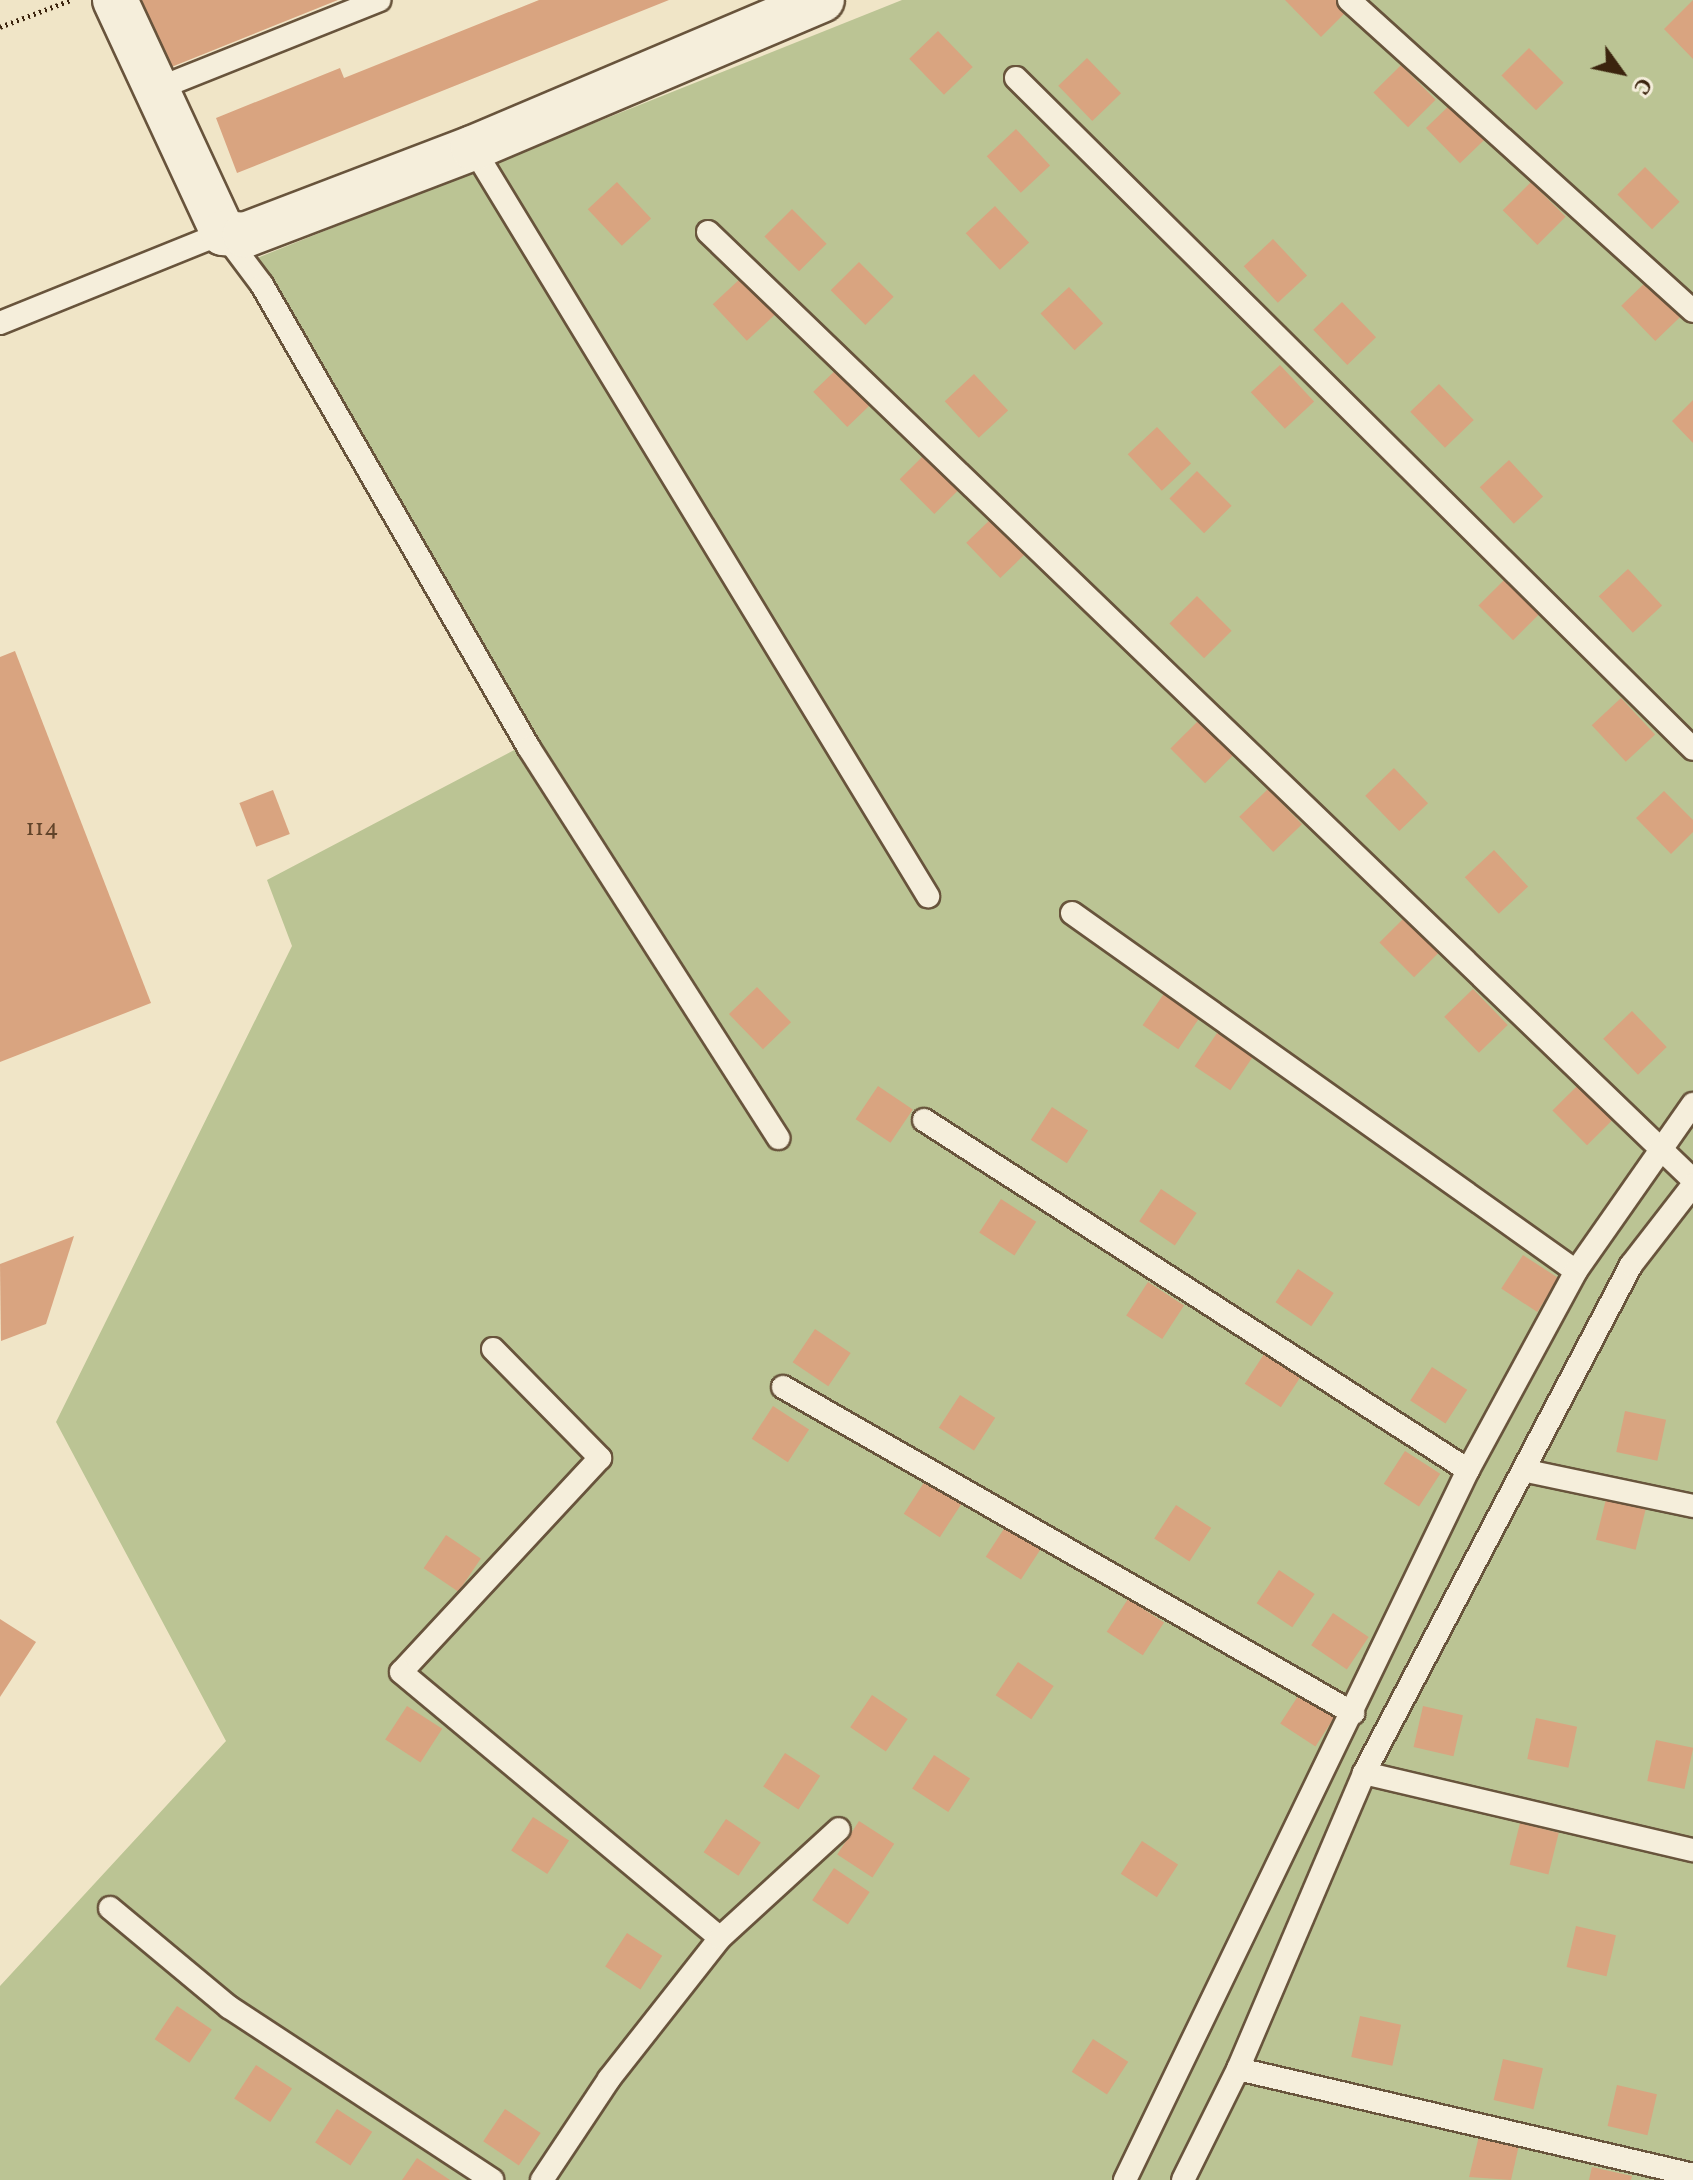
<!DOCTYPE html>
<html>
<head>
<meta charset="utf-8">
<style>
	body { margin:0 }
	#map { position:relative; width:1693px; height:2180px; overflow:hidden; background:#f0e5c7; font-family:Vollkorn,serif }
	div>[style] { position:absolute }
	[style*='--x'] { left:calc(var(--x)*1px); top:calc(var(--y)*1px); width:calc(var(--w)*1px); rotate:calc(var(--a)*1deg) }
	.green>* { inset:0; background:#bbc494 }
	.building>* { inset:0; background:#d9a480; transform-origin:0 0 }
	.path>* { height:5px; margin-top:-2.5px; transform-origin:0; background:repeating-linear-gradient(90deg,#3b240e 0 2px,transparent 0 6px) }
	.roads { filter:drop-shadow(2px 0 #68543c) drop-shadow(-2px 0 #68543c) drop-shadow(0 2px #68543c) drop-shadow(0 -2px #68543c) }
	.service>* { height:22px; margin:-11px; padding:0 11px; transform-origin:11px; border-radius:11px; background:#f5eedb }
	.minor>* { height:44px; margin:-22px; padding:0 22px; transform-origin:22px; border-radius:22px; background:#f5eedb }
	span { translate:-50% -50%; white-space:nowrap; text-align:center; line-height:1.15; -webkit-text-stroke:7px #f5eedb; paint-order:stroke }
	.number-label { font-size:24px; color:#62442a }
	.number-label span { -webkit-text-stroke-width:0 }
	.north { position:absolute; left:1581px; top:32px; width:80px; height:80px; -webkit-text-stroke:6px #f5eedb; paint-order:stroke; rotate:123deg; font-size:22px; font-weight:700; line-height:32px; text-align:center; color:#3b240e }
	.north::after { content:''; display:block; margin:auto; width:28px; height:36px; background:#3b240e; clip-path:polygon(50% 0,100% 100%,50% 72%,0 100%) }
</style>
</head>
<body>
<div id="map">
	<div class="green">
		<i style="clip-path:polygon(902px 0,1693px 0,1693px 2180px,0 2180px,0 1986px,226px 1741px,56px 1422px,292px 946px,267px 880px,522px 746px,242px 264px)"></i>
	</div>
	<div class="building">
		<i style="clip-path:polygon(142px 0,338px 0,169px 68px)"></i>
		<i style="clip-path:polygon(539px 0,669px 0,237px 173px,216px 118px,340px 68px,344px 78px)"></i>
		<i style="clip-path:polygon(1285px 0,1340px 0,1349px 9px,1321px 37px)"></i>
		<i style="clip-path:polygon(1693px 0,1693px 59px,1664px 29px)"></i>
		<i style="left:938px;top:31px;width:50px;height:40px;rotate:46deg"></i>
		<i style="left:1529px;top:48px;width:49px;height:39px;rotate:45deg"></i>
		<i style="left:1087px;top:58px;width:49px;height:40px;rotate:46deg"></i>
		<i style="left:1401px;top:65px;width:49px;height:39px;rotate:45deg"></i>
		<i style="left:1454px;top:101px;width:49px;height:39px;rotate:46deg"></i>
		<i style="left:1016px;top:129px;width:50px;height:40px;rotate:47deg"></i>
		<i style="left:1645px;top:167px;width:49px;height:39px;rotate:45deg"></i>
		<i style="left:617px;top:182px;width:50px;height:40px;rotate:47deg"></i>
		<i style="left:1531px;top:182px;width:49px;height:40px;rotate:45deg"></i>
		<i style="left:995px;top:206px;width:50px;height:40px;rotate:47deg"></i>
		<i style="left:792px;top:209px;width:49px;height:39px;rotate:45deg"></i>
		<i style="left:1273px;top:239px;width:50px;height:40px;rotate:47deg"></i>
		<i style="left:859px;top:262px;width:49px;height:40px;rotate:45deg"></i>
		<i style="left:742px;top:277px;width:50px;height:40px;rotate:47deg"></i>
		<i style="left:1650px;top:278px;width:49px;height:40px;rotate:46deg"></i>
		<i style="left:1069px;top:287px;width:50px;height:39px;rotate:47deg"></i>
		<i style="left:1342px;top:302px;width:49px;height:40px;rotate:46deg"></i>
		<i style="left:842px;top:364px;width:49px;height:40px;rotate:46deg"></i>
		<i style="left:1280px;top:365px;width:50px;height:40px;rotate:47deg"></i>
		<i style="left:974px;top:374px;width:50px;height:40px;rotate:47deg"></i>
		<i style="left:1439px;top:384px;width:50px;height:40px;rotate:46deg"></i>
		<i style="clip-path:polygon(1693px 400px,1693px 443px,1672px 421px)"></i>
		<i style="left:1157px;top:427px;width:50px;height:40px;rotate:47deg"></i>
		<i style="left:928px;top:451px;width:49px;height:40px;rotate:45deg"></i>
		<i style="left:1509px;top:460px;width:50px;height:40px;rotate:47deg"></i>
		<i style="left:1197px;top:471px;width:49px;height:39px;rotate:45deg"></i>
		<i style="left:995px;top:515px;width:49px;height:40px;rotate:46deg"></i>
		<i style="left:1628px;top:569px;width:50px;height:40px;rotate:47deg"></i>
		<i style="left:1506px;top:578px;width:49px;height:39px;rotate:45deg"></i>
		<i style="left:1197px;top:596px;width:49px;height:39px;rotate:45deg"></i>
		<i style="clip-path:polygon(15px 651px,151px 1003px,0 1062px,0 657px)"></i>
		<i style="left:1621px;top:698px;width:50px;height:40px;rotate:47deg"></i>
		<i style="left:1198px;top:721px;width:49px;height:39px;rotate:45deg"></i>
		<i style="left:1394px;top:768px;width:49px;height:40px;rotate:46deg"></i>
		<i style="left:1268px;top:789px;width:49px;height:40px;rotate:46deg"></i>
		<i style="left:273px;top:790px;width:47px;height:36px;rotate:69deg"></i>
		<i style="clip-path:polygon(1664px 791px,1693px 820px,1693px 832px,1671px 854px,1636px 818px)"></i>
		<i style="left:1494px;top:850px;width:50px;height:40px;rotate:47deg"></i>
		<i style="left:1407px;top:915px;width:49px;height:39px;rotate:45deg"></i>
		<i style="left:757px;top:987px;width:49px;height:39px;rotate:46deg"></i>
		<i style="left:1473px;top:989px;width:50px;height:40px;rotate:46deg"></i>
		<i style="left:1165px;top:992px;width:43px;height:40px;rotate:34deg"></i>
		<i style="left:1632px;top:1011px;width:50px;height:40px;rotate:46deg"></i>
		<i style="left:1217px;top:1033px;width:43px;height:40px;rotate:34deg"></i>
		<i style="left:1580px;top:1083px;width:49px;height:39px;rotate:45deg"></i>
		<i style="left:878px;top:1086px;width:42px;height:40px;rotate:34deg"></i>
		<i style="left:1052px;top:1107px;width:43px;height:39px;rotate:33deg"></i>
		<i style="left:1161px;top:1189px;width:43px;height:39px;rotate:34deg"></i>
		<i style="left:1001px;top:1199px;width:42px;height:40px;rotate:33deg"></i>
		<i style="clip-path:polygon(74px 1236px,46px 1324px,1px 1341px,0 1264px)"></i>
		<i style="left:1523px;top:1255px;width:43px;height:40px;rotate:33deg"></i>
		<i style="left:1298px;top:1269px;width:43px;height:40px;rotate:34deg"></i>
		<i style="left:1148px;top:1282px;width:43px;height:40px;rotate:33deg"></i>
		<i style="left:815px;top:1329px;width:43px;height:40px;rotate:34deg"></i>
		<i style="left:1266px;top:1351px;width:43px;height:39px;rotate:33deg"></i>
		<i style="left:1432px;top:1367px;width:42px;height:40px;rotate:33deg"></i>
		<i style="left:960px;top:1395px;width:42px;height:39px;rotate:33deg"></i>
		<i style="left:773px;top:1406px;width:43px;height:39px;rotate:33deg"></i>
		<i style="left:1625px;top:1411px;width:42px;height:42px;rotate:12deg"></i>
		<i style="left:1405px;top:1451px;width:42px;height:39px;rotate:33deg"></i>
		<i style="left:925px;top:1481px;width:43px;height:39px;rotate:33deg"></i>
		<i style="left:1606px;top:1499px;width:41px;height:42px;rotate:14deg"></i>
		<i style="left:1176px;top:1505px;width:42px;height:40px;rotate:33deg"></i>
		<i style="left:1007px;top:1524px;width:42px;height:39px;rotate:33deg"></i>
		<i style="left:446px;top:1535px;width:42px;height:40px;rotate:34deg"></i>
		<i style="left:1279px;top:1570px;width:43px;height:40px;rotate:34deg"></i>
		<i style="left:1128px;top:1599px;width:43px;height:39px;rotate:33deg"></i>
		<i style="left:1333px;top:1613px;width:43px;height:39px;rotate:34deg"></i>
		<i style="clip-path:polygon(0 1619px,36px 1642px,0 1697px)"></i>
		<i style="left:1018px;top:1662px;width:43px;height:40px;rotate:34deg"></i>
		<i style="left:1302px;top:1690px;width:42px;height:40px;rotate:33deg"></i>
		<i style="left:872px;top:1695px;width:43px;height:39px;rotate:34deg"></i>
		<i style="left:407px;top:1706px;width:42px;height:40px;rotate:33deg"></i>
		<i style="left:1423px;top:1706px;width:41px;height:42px;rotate:13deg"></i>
		<i style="left:1536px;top:1718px;width:42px;height:42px;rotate:12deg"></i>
		<i style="left:1656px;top:1740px;width:38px;height:42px;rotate:12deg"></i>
		<i style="left:785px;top:1753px;width:42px;height:40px;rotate:33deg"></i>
		<i style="left:934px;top:1755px;width:43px;height:40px;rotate:33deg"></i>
		<i style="left:533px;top:1817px;width:43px;height:40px;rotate:33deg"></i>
		<i style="left:726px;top:1819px;width:42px;height:40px;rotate:34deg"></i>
		<i style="left:859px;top:1821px;width:42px;height:40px;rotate:33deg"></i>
		<i style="left:1520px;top:1823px;width:40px;height:43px;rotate:14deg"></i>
		<i style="left:1142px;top:1841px;width:43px;height:39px;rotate:33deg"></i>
		<i style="left:834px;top:1868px;width:43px;height:39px;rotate:34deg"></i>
		<i style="left:1576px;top:1926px;width:41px;height:42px;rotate:13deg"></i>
		<i style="left:627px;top:1933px;width:42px;height:40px;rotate:33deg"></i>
		<i style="left:177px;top:2006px;width:42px;height:40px;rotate:34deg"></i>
		<i style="left:1360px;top:2016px;width:42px;height:42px;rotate:12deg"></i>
		<i style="left:1093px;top:2039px;width:42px;height:39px;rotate:33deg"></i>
		<i style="left:1503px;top:2059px;width:41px;height:42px;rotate:13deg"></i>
		<i style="left:256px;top:2065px;width:43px;height:40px;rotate:33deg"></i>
		<i style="left:1617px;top:2085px;width:41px;height:42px;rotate:13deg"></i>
		<i style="left:337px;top:2109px;width:42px;height:40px;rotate:33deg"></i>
		<i style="left:505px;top:2109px;width:43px;height:39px;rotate:34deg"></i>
		<i style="clip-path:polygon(1479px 2136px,1519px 2145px,1511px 2180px,1469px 2177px)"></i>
		<i style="clip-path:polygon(417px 2158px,450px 2180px,402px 2180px)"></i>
		<i style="clip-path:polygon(1592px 2167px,1632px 2176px,1631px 2180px,1589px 2180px)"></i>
	</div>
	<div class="path">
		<i style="--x:0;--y:27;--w:76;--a:-20.8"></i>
	</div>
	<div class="roads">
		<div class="service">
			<i style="--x:1349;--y:0;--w:464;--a:42.1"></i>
			<i style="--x:1016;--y:78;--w:953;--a:44.74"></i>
			<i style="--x:152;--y:91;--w:245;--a:-21.8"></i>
			<i style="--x:473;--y:148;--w:876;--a:58.69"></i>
			<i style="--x:708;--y:232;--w:1367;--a:43.9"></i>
			<i style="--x:0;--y:323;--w:240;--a:-22"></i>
			<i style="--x:223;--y:233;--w:65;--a:53.1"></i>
			<i style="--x:262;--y:285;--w:534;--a:60.03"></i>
			<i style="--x:529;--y:748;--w:463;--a:57.4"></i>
			<i style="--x:1072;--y:913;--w:618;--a:35.39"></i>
			<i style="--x:924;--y:1120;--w:647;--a:32.76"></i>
			<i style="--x:493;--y:1349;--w:153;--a:45.5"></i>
			<i style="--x:600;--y:1458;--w:292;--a:132.9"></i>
			<i style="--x:401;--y:1672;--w:415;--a:39.8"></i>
			<i style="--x:783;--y:1387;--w:657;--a:29.77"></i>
			<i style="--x:1527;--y:1471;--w:170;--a:11.9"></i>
			<i style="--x:1364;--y:1773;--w:338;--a:13.2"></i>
			<i style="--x:110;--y:1908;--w:155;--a:39.8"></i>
			<i style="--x:229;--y:2007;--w:315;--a:33.3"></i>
			<i style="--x:1238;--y:2069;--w:467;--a:13.1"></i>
			<i style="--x:542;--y:2180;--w:121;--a:-56.4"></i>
			<i style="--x:609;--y:2079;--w:179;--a:-51.8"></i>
			<i style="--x:720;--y:1938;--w:161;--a:-42.5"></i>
			<i style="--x:1125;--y:2180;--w:789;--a:-64.21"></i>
			<i style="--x:1468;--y:1470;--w:226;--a:-61.5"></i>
			<i style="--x:1576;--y:1271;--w:204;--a:-55"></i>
			<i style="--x:1183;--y:2180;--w:124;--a:-63.6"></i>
			<i style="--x:1238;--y:2069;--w:322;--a:-66.9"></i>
			<i style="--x:1364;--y:1773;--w:574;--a:-62.27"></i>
			<i style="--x:1631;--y:1265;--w:101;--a:-52.2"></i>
		</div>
		<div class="minor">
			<i style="--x:115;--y:0;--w:257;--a:65.1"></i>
			<i style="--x:223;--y:233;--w:22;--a:5"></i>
			<i style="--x:245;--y:235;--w:244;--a:-20.9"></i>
			<i style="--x:473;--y:148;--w:379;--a:-23"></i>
		</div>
	</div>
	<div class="number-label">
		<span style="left:42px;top:830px">114</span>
	</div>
	<div class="north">С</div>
</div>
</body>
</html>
